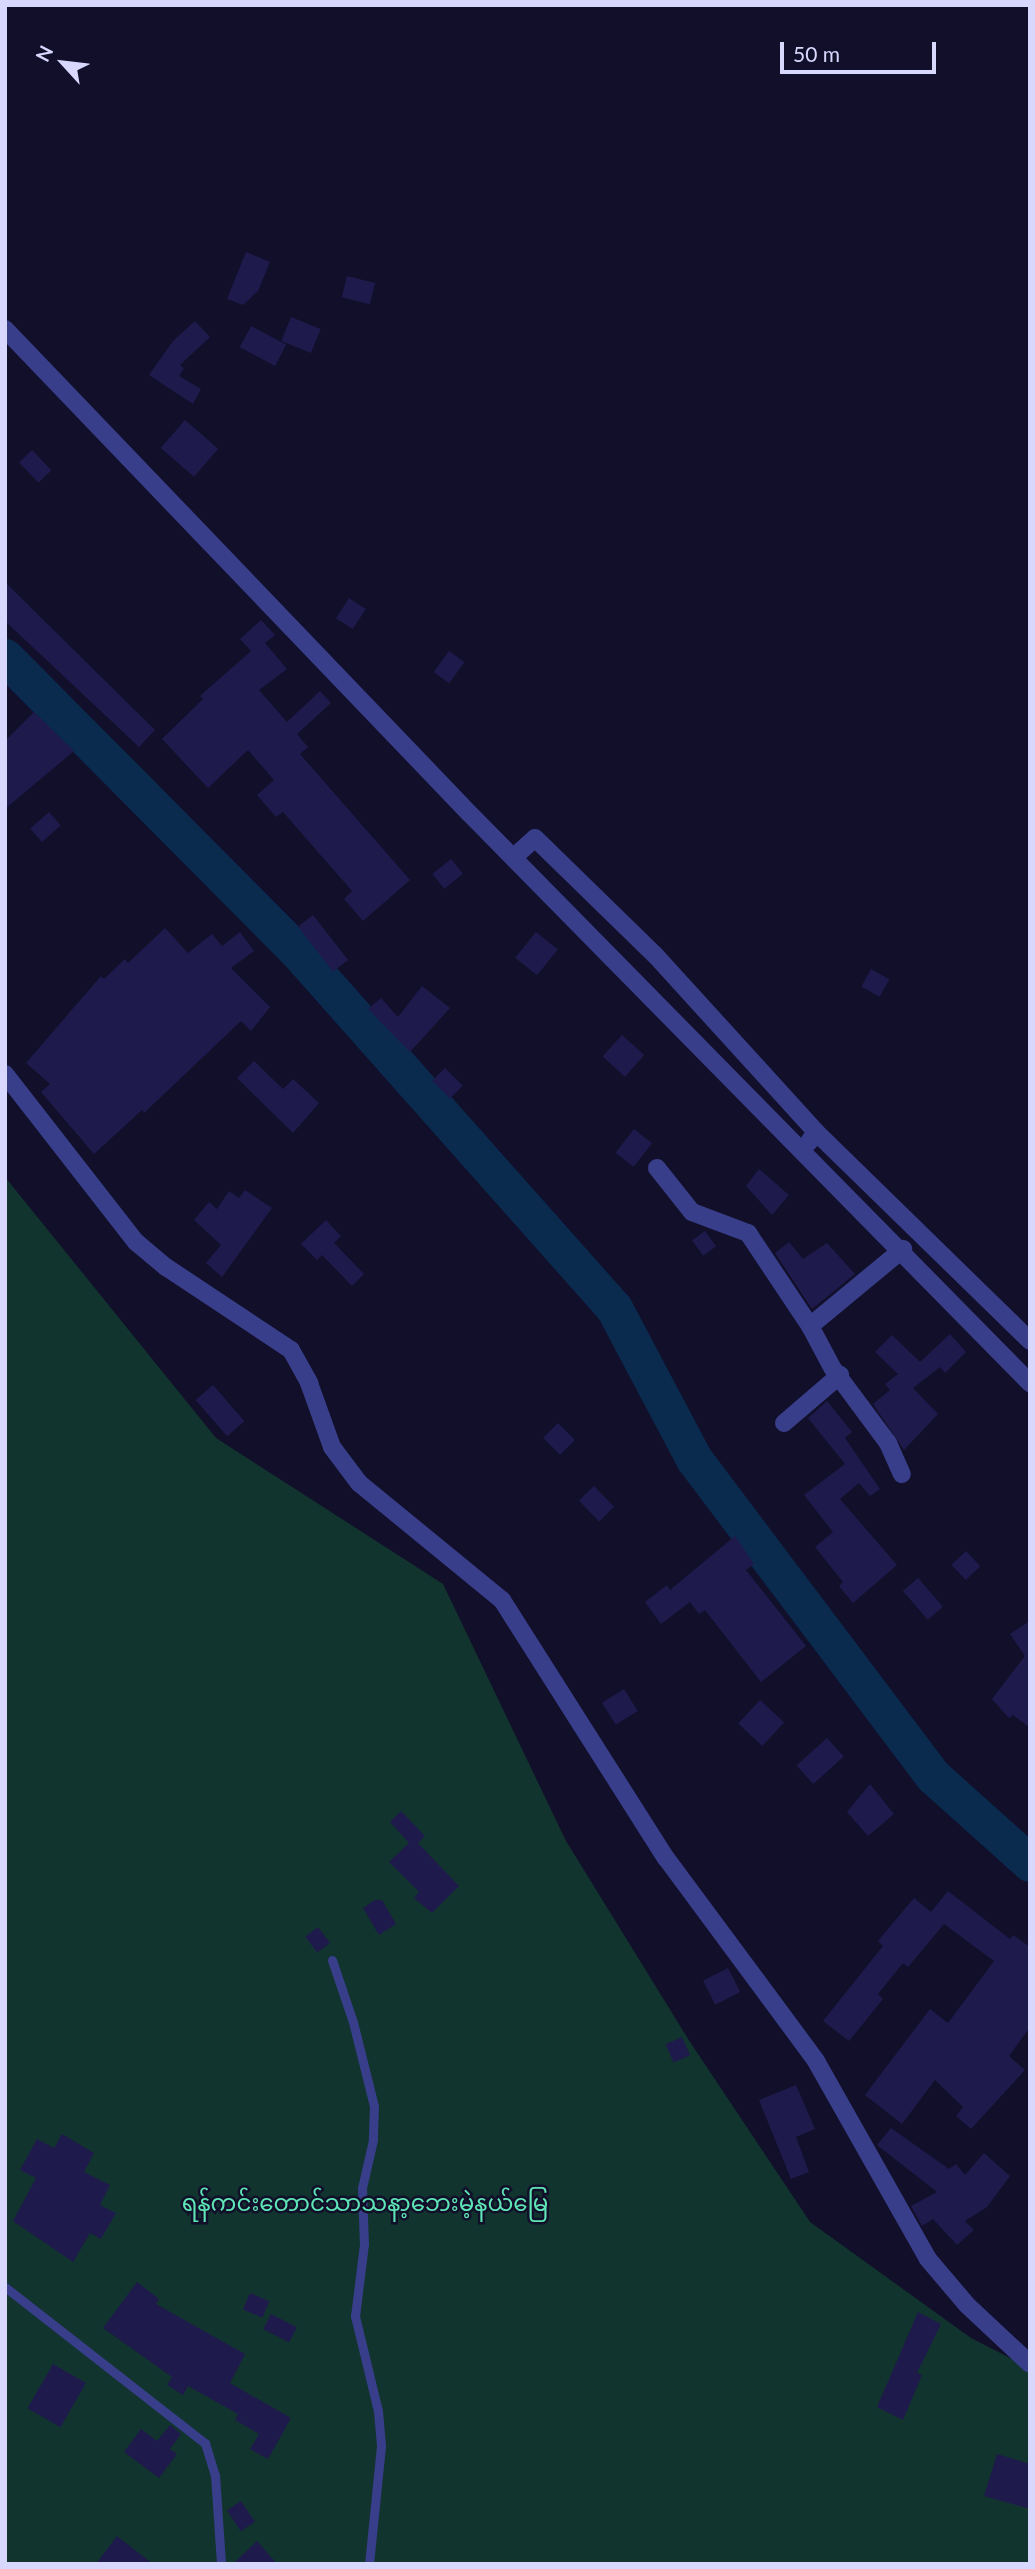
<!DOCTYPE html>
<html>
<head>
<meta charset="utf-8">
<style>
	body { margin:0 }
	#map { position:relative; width:1035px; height:2569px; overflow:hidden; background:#110f2a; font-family:Lato,"Noto Sans Myanmar",sans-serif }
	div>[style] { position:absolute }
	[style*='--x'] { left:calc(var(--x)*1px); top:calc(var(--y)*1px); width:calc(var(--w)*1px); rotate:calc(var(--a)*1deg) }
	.green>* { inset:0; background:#12342f }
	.river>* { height:37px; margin:-18.5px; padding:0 18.5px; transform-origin:18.5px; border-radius:18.5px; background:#0a2a4e }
	.building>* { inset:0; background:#1f1a4c; transform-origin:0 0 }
	.lane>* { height:9px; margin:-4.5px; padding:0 4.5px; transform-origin:4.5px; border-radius:4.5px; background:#383e8a }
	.street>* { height:18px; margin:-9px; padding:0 9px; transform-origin:9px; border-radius:9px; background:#383e8a }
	span { translate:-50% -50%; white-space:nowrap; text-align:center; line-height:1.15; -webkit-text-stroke:5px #110f2a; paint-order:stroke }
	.park-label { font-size:23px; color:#5ee5b5 }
	.frame { position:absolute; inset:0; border:7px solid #d8d8ff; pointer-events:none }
	.north { position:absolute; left:28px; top:28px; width:70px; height:70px; -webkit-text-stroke:5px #110f2a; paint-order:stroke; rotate:297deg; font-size:19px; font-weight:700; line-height:28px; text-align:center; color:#d8d8ff }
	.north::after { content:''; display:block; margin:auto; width:24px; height:32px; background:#d8d8ff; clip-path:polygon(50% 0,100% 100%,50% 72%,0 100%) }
	.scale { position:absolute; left:780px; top:42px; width:156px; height:32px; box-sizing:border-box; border:4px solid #d8d8ff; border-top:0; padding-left:9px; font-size:21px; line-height:24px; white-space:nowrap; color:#d8d8ff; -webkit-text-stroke:5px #110f2a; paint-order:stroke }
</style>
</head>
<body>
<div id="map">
	<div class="green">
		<i style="clip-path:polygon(5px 1177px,216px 1438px,443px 1584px,566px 1841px,690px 2042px,810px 2222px,971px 2338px,1030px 2368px,1030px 2564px,5px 2564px)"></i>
	</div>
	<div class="river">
		<i style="--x:5;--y:657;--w:414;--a:45.2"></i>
		<i style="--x:297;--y:951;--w:477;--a:48.4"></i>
		<i style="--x:614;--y:1308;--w:171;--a:62.1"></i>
		<i style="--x:694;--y:1459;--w:398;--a:53"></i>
		<i style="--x:934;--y:1777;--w:129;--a:41.9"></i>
	</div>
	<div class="building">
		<i style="clip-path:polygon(246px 252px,270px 262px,258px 291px,243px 305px,227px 299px)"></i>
		<i style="left:347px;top:276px;width:29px;height:22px;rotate:14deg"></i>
		<i style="left:291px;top:317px;width:32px;height:26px;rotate:22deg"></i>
		<i style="clip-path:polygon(195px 321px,210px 337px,180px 365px,184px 368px,179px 376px,201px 389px,193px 404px,149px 375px,173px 341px)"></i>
		<i style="left:251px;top:326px;width:40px;height:24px;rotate:28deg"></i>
		<i style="left:185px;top:420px;width:44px;height:37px;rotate:41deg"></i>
		<i style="left:32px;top:450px;width:28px;height:18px;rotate:46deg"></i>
		<i style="clip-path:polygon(5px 582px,155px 730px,139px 747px,5px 621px)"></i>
		<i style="left:349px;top:598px;width:20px;height:24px;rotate:33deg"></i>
		<i style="clip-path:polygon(261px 620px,275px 635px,265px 643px,287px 669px,259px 690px,287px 722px,320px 691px,331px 703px,297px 734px,308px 747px,300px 754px,410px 880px,363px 921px,344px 899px,352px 891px,283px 812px,276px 817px,257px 795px,274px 780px,248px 750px,208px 788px,162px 739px,203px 699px,200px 696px,251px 651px,240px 639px)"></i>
		<i style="left:449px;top:651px;width:19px;height:26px;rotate:36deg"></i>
		<i style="clip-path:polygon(34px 712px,74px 751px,5px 809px,5px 741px)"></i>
		<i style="left:49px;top:812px;width:18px;height:25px;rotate:49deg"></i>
		<i style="left:451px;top:859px;width:19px;height:24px;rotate:51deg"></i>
		<i style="left:313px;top:915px;width:57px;height:19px;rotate:52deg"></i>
		<i style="clip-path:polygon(165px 928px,188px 953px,212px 934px,222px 946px,240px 932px,254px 951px,231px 968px,270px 1007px,251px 1031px,241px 1021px,144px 1113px,142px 1110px,94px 1154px,41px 1092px,50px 1084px,26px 1063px,101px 976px,104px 979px,125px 959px,128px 963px)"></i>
		<i style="left:536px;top:932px;width:28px;height:33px;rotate:39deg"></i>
		<i style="left:871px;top:969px;width:21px;height:20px;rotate:29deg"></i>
		<i style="clip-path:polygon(422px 986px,450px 1008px,410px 1052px,368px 1009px,381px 998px,398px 1017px)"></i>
		<i style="left:622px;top:1035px;width:30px;height:29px;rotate:42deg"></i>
		<i style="clip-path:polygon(254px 1061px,283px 1089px,293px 1079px,319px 1103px,293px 1133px,237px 1078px)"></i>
		<i style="left:445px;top:1068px;width:25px;height:18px;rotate:45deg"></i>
		<i style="left:634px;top:1129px;width:23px;height:30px;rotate:38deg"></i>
		<i style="clip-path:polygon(759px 1169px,789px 1195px,772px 1215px,746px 1186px)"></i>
		<i style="clip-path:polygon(245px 1190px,272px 1208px,222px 1277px,206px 1263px,221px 1245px,194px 1220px,209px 1202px,217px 1209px,229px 1191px,239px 1198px)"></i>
		<i style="clip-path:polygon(326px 1220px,341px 1236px,334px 1243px,364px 1274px,352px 1286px,322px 1255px,317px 1260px,301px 1244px)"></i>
		<i style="left:705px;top:1231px;width:19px;height:16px;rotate:54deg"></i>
		<i style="clip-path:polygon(789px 1242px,803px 1259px,827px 1243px,855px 1274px,812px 1309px,775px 1253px)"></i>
		<i style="clip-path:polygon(950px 1334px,966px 1352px,945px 1373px,940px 1367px,913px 1388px,938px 1414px,904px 1450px,873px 1404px,890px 1390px,885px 1384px,898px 1374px,875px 1352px,892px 1335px,920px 1362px)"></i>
		<i style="left:213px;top:1385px;width:48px;height:23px;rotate:49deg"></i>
		<i style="clip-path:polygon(827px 1401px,852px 1432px,845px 1438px,880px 1489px,870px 1496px,859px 1483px,840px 1499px,897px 1565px,853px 1603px,839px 1586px,843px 1582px,815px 1547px,833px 1532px,804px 1495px,845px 1464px,808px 1418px)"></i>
		<i style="left:558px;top:1423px;width:24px;height:21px;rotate:45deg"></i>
		<i style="left:594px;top:1486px;width:29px;height:21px;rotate:46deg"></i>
		<i style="clip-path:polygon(735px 1536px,754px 1564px,746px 1570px,806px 1646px,761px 1682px,705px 1610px,699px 1614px,690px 1602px,661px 1624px,645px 1602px,667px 1585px,670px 1590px)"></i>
		<i style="left:966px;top:1551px;width:21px;height:20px;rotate:47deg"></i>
		<i style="left:918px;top:1578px;width:38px;height:20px;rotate:49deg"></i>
		<i style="clip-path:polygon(1030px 1621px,1030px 1728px,1013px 1715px,1009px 1718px,992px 1699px,1025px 1656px,1010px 1634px)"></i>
		<i style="left:624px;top:1689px;width:26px;height:26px;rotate:58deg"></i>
		<i style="left:760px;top:1700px;width:33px;height:32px;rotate:43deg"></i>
		<i style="left:827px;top:1738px;width:25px;height:41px;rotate:48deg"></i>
		<i style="clip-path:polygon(870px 1784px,894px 1814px,868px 1836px,847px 1812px)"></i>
		<i style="clip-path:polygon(401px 1811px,425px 1836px,418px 1843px,459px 1886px,432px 1913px,414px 1898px,419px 1892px,389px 1862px,409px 1843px,390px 1822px)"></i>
		<i style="clip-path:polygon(948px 1891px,1010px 1939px,1013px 1935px,1030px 1947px,1030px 2027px,1009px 2056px,1025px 2070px,971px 2129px,956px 2116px,963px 2107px,935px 2080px,902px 2124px,865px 2095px,930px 2009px,948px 2023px,994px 1961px,944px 1924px,908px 1967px,903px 1963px,878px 1994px,883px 1999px,849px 2041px,823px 2021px,883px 1946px,878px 1941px,914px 1898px,931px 1912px)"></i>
		<i style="clip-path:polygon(375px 1900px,382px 1900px,396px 1924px,379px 1935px,363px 1908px)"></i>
		<i style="left:318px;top:1927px;width:20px;height:16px;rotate:53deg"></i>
		<i style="left:728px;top:1968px;width:27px;height:28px;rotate:63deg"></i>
		<i style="left:682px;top:2037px;width:20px;height:18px;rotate:66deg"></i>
		<i style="clip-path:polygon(796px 2085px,815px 2129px,796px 2137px,809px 2172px,791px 2179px,759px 2100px)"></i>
		<i style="clip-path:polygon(891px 2128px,949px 2169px,956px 2164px,965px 2175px,984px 2153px,1010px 2176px,987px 2207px,965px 2221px,974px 2230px,957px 2245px,933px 2219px,922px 2226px,911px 2206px,937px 2192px,877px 2145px)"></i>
		<i style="clip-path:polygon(62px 2134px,94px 2153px,84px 2172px,110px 2185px,100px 2205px,116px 2213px,101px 2239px,90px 2233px,73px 2262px,13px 2221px,36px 2178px,20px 2170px,37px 2139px,54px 2148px)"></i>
		<i style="clip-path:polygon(137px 2282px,159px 2299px,156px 2304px,245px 2354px,230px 2383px,291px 2418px,268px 2459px,250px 2449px,259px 2434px,235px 2420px,238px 2414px,188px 2386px,183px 2395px,167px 2385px,172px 2377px,103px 2328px)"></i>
		<i style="left:250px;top:2293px;width:21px;height:18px;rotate:23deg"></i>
		<i style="clip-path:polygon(918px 2312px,941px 2324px,917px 2373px,922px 2375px,903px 2420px,877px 2407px)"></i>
		<i style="left:271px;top:2314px;width:29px;height:17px;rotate:27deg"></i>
		<i style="left:53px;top:2364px;width:38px;height:51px;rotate:30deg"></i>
		<i style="clip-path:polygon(170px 2425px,181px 2434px,170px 2449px,177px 2454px,159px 2478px,124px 2452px,141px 2429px,157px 2441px)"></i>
		<i style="clip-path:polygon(997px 2454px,1030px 2464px,1030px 2509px,984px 2496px)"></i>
		<i style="left:241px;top:2501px;width:25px;height:17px;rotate:56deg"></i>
		<i style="clip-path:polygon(117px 2536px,153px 2564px,96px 2564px)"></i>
		<i style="clip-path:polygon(257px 2541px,277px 2564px,233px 2564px)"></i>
	</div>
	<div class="lane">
		<i style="--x:332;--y:1960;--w:65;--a:71.3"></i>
		<i style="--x:353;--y:2022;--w:87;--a:76"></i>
		<i style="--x:374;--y:2106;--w:34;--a:92"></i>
		<i style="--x:373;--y:2140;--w:49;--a:102.9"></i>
		<i style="--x:362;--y:2188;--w:56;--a:88"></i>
		<i style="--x:364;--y:2244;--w:73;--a:97.1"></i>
		<i style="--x:355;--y:2316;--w:98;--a:76.4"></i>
		<i style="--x:378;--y:2411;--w:35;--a:85"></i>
		<i style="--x:381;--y:2446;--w:119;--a:95.8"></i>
		<i style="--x:5;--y:2287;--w:254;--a:38"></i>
		<i style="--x:205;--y:2443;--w:34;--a:73"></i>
		<i style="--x:215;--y:2475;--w:89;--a:86.1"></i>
	</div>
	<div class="street">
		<i style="--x:5;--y:329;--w:670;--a:46.21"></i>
		<i style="--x:469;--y:813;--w:800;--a:45.46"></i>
		<i style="--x:514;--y:857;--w:28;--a:-42"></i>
		<i style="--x:535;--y:838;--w:169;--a:44.3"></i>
		<i style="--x:656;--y:956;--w:238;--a:47.7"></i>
		<i style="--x:5;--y:1074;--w:213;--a:52.1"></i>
		<i style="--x:136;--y:1242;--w:39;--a:40"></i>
		<i style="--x:166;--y:1267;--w:150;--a:33.6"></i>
		<i style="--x:291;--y:1350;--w:38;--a:61"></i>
		<i style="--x:309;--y:1383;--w:68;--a:70.2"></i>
		<i style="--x:332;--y:1447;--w:45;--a:53.1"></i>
		<i style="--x:359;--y:1483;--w:185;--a:39.3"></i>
		<i style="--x:502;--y:1600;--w:306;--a:57.6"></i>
		<i style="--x:666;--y:1858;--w:252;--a:53.5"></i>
		<i style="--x:816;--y:2061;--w:227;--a:60.5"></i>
		<i style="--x:928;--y:2259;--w:60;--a:49.7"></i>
		<i style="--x:967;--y:2305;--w:86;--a:43.1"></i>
		<i style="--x:809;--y:1142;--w:12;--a:-55"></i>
		<i style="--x:816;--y:1132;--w:299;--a:44.3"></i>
		<i style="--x:657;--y:1168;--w:56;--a:51.5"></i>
		<i style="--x:692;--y:1212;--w:60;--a:20.6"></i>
		<i style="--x:748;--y:1233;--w:112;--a:56.3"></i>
		<i style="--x:810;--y:1326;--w:121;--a:-39.6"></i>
		<i style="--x:810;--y:1326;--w:49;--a:61.9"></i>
		<i style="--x:833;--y:1369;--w:92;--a:53.4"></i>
		<i style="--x:888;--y:1443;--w:34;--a:66"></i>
		<i style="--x:784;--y:1423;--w:74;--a:-40.6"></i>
	</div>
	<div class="park-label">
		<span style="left:365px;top:2202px">ရန်ကင်းတောင်သာသနာ့ဘေးမဲ့နယ်မြေ</span>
	</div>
	<div class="frame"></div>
	<div class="north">N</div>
	<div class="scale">50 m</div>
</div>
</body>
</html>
